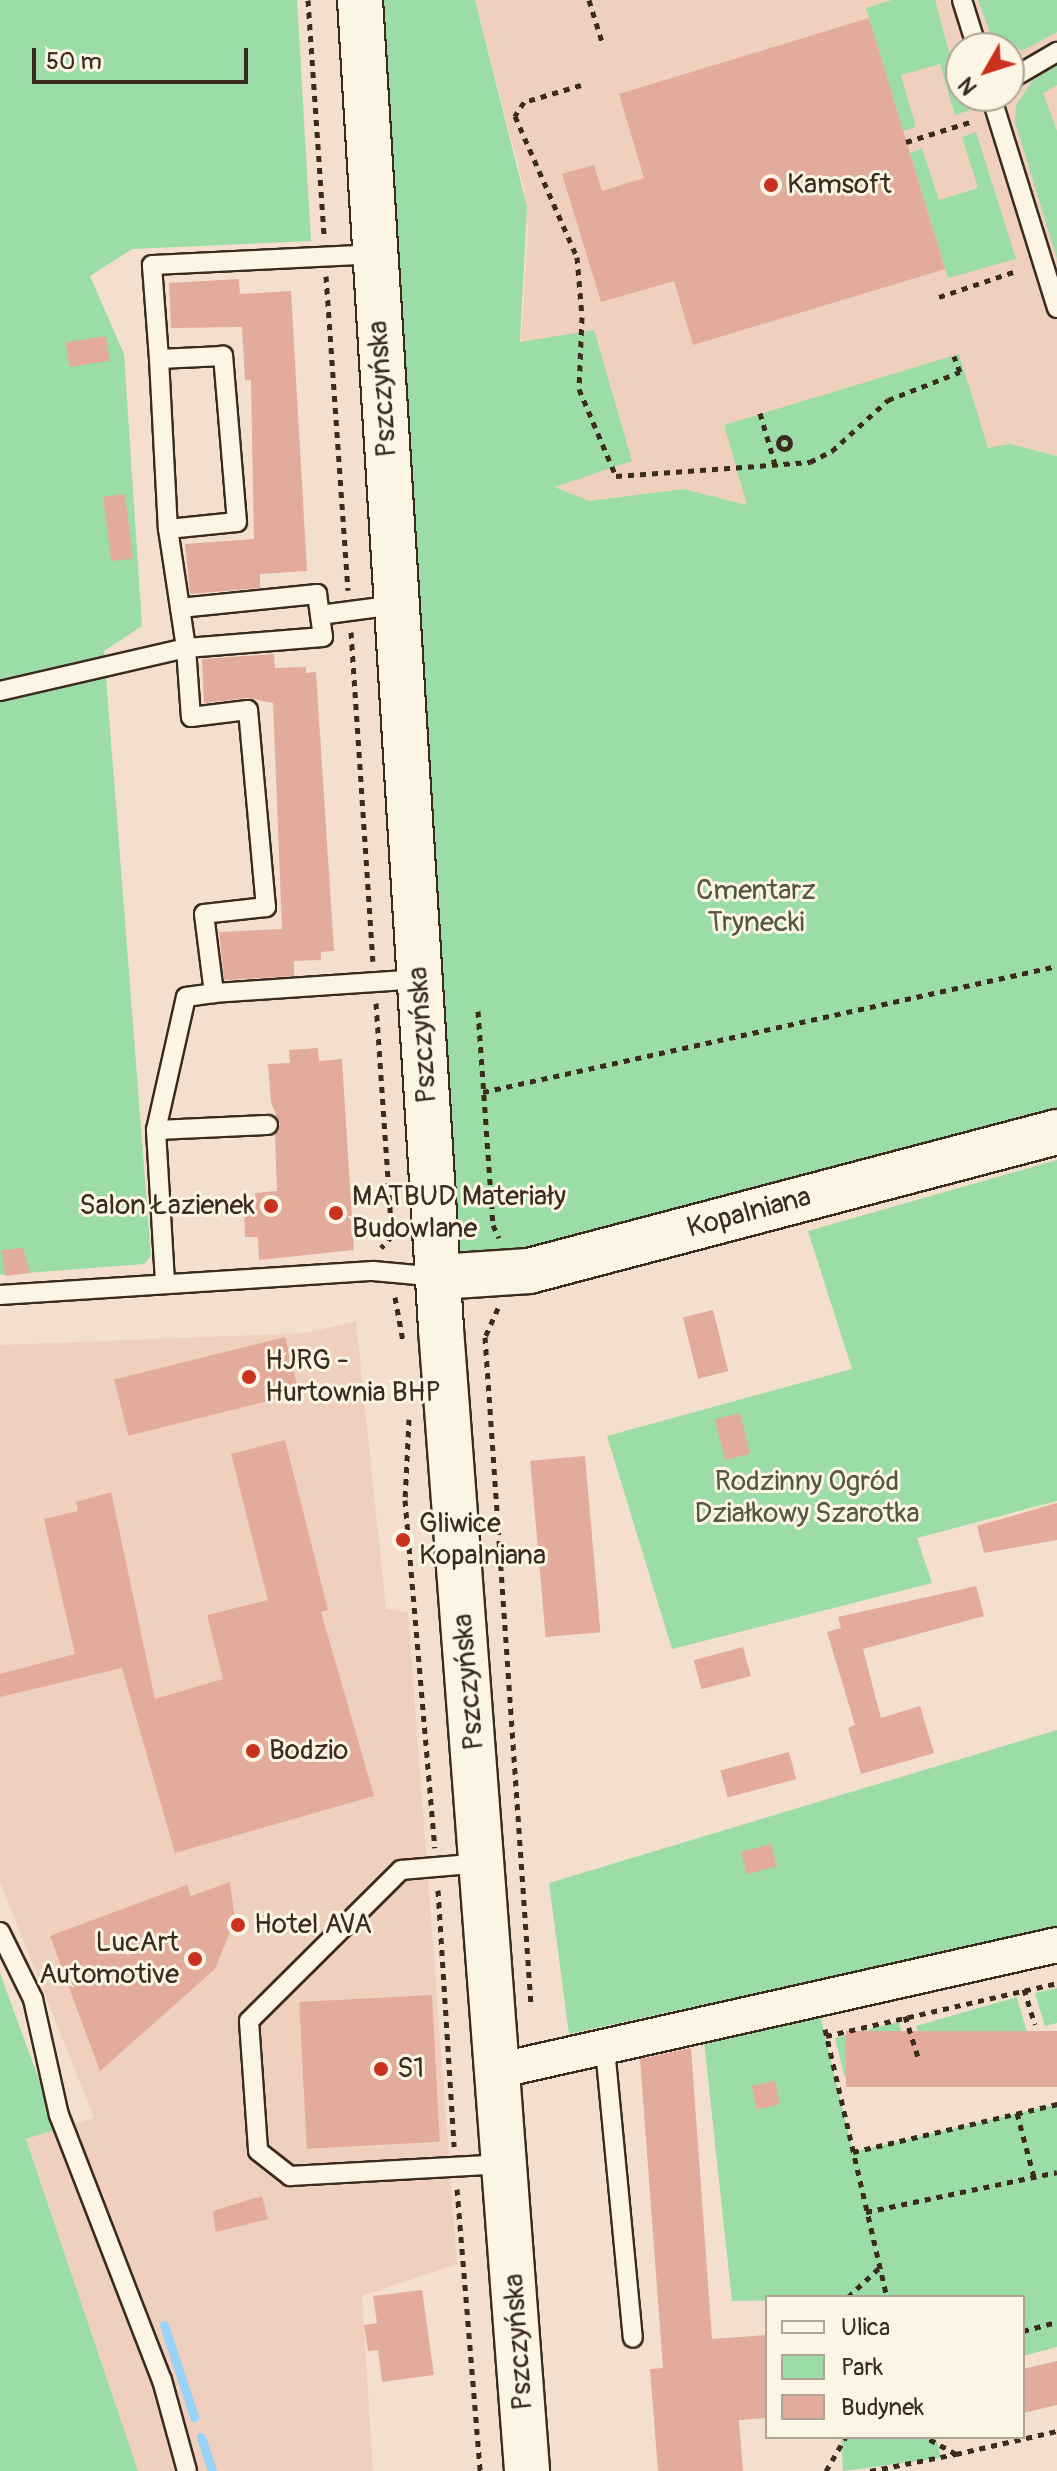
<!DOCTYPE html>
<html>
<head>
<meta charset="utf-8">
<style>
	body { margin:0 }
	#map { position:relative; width:1057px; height:2471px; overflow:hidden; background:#f4dfce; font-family:Pangolin,sans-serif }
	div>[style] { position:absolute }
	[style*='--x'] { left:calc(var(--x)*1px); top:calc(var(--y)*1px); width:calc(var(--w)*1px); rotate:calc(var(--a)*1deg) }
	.built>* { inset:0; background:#efcfbe }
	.green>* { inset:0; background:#9cdda7; transform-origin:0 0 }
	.stream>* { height:9px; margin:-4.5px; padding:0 4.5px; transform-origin:4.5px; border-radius:4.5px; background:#9ad3f9 }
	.building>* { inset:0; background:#e3ab9a; transform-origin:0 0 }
	.path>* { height:5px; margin-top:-2.5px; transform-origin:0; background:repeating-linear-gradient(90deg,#3b2a1e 0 6px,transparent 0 12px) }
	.path>.ring { margin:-2.5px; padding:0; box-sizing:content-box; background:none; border:5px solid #3b2a1e; border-radius:50% }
	.roads { filter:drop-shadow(2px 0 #3b2a1e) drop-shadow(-2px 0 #3b2a1e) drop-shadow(0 2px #3b2a1e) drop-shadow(0 -2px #3b2a1e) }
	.lane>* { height:18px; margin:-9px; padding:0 9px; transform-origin:9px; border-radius:9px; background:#fcf5e5 }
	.street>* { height:34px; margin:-17px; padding:0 17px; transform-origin:17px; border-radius:17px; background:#fcf5e5 }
	.secondary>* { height:44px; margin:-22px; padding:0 22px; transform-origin:22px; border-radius:22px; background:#fcf5e5 }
	.dots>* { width:22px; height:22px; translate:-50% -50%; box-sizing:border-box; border:4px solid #fcf5e5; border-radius:50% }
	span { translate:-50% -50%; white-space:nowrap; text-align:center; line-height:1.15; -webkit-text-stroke:6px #fcf5e5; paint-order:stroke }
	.poi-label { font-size:28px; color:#3b2a1e }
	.left { translate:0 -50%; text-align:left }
	.right { translate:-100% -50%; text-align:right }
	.street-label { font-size:28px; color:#3b2a1e }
	.park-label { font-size:28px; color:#535740 }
	.legend { position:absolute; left:765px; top:2295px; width:260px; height:144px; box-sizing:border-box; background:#fcf5e5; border:2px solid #afa495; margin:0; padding:10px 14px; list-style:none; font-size:24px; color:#3b2a1e }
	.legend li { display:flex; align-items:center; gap:16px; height:40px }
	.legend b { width:40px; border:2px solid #afa495 }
	.north { position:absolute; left:945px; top:32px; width:80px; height:80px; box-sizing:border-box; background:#fcf5e5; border:2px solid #afa495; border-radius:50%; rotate:231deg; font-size:22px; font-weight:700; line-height:32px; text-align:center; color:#3b2a1e }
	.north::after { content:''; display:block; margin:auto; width:28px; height:36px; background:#c8321e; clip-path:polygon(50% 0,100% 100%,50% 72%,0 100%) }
	.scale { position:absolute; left:32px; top:48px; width:216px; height:36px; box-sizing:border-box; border:4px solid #3b2a1e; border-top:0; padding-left:10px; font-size:24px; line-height:28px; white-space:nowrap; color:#3b2a1e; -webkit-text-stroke:6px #fcf5e5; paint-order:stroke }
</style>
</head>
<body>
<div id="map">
	<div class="built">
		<i style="clip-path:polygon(evenodd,475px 0,1057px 0,1057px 456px,1010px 444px,747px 505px,684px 489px,589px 501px,554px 486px,520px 362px,528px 231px,524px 188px,475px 0,961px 48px,1009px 48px,1009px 96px,961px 96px,961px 48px)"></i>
		<i style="clip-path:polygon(356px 1321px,386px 1609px,408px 1612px,457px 2264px,362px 2296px,373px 2471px,138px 2471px,26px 2138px,94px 2118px,0 1882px,0 1345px,306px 1333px)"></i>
	</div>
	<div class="green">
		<i style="clip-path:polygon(0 0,297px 0,311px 241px,132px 249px,90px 276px,124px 354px,142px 626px,104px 651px,151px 1256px,144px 1264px,0 1275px)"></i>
		<i style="clip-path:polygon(360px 0,475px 0,527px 207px,520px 342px,594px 330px,632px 461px,555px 487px,589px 501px,684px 489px,747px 505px,724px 425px,959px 354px,988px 448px,1010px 444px,1057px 456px,1057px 1115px,455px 1269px)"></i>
		<i style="clip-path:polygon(892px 0,935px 0,961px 96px,970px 110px,955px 115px,940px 64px,901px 75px,916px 127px,903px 131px,866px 8px)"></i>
		<i style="clip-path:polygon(978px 0,1057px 0,1057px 32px,1024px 50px,1006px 48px,992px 38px)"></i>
		<i style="clip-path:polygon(1057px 65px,1057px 85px,1043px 93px,1057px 131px,1057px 259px,1015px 122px,1016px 105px,1033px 80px)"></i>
		<i style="clip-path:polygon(976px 132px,1016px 259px,948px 278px,910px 153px,922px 148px,939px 200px,978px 188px,962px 137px)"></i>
		<i style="clip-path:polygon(1057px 1160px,1057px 1501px,917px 1538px,932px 1583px,672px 1649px,607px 1436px,852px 1369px,808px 1231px)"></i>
		<i style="clip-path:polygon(1057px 1730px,1057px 1927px,569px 2034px,549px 1883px)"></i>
		<i style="clip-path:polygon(0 1973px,57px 2129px,26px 2139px,138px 2471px,0 2471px)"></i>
		<i style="clip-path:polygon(1057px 1988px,1057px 2023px,1045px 2026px,1035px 1993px)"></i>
		<i style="left:1017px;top:1997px;width:36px;height:105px;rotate:74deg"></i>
		<i style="clip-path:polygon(820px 2015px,853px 2152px,1057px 2104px,1057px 2347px,1023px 2356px,1023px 2297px,732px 2301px,704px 2041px)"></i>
		<i style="left:899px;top:2022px;width:41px;height:66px;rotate:76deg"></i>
		<i style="clip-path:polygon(841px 2437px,936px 2437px,941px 2458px,843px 2471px)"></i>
	</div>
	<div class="stream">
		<i style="--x:164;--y:2325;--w:97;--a:71.9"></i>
		<i style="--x:201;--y:2437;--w:36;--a:72"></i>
	</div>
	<div class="building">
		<i style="clip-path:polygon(869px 18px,945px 269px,693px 345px,674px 281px,601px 302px,562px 174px,594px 165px,602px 191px,644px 178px,619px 94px)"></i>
		<i style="clip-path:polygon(239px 279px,240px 294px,291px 291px,307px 571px,260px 574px,260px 588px,190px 594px,185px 544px,254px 539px,251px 380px,245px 380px,242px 327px,171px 328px,169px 283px)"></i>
		<i style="left:106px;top:336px;width:25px;height:41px;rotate:81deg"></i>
		<i style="left:125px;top:494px;width:65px;height:22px;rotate:83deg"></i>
		<i style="clip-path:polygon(274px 654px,275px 668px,306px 667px,306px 673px,316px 672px,334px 951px,321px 952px,321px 960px,294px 961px,294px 976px,224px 980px,219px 932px,282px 929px,273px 703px,247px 698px,204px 703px,202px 659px)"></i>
		<i style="clip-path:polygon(318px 1048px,319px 1061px,342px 1059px,354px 1250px,259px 1260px,258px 1237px,245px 1237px,244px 1208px,256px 1207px,255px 1193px,277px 1191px,275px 1135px,280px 1124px,271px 1102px,268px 1064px,290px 1063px,289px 1050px)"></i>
		<i style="clip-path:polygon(23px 1248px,30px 1273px,5px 1276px,2px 1250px)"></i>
		<i style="left:713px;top:1310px;width:63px;height:31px;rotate:76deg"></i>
		<i style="left:285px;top:1337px;width:58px;height:176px;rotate:76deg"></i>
		<i style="left:740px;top:1413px;width:42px;height:26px;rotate:76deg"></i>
		<i style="clip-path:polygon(285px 1440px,328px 1610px,321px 1612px,374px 1796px,175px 1853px,122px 1668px,0 1697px,0 1674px,75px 1654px,44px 1519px,78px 1511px,76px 1502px,111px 1492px,155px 1699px,223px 1679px,207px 1615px,268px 1600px,231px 1454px)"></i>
		<i style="left:585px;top:1456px;width:177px;height:55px;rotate:85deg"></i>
		<i style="clip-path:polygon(1057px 1503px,1057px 1540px,984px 1553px,977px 1526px)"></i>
		<i style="clip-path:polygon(976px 1586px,984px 1616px,863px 1649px,881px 1718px,920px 1706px,934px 1753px,861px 1774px,848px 1728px,855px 1725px,827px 1632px,841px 1628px,838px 1617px)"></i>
		<i style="left:743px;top:1647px;width:30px;height:51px;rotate:75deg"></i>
		<i style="left:789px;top:1752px;width:28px;height:71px;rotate:75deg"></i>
		<i style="left:771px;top:1844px;width:23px;height:31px;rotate:75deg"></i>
		<i style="clip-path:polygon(230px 1882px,235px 1920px,215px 1969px,100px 2071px,50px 1936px,187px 1885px,191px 1896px)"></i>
		<i style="left:432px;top:1995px;width:147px;height:133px;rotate:87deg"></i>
		<i style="left:1057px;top:2031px;width:56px;height:211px;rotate:90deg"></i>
		<i style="clip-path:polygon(691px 2048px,712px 2339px,767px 2335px,767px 2418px,739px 2420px,743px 2471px,658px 2471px,650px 2369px,663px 2368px,640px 2059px)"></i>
		<i style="left:775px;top:2081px;width:24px;height:24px;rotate:78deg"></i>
		<i style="clip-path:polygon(262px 2196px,268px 2219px,216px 2232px,213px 2211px)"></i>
		<i style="clip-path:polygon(422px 2290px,434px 2375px,382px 2382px,378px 2350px,368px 2351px,364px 2325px,377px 2323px,373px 2296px)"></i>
		<i style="clip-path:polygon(1057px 2361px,1057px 2405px,1023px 2413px,1023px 2369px)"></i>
	</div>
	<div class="path">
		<i style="--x:308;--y:0;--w:236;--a:86.1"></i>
		<i style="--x:589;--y:0;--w:47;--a:72.7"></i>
		<i style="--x:953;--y:56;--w:27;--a:73"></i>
		<i style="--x:581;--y:85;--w:59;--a:163.4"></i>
		<i style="--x:524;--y:102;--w:17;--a:123"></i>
		<i style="--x:515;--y:116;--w:154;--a:66.3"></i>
		<i style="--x:577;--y:257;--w:60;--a:85.2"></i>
		<i style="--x:582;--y:317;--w:72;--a:92.4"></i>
		<i style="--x:579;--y:389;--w:95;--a:67"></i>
		<i style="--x:616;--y:476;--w:195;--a:-4.1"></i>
		<i style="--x:810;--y:462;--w:25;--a:-27"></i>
		<i style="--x:832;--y:451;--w:76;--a:-42.3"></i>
		<i style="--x:888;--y:400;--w:77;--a:-21.3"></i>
		<i style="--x:960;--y:372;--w:17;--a:-111"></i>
		<i style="--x:906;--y:142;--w:70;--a:-17.4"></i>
		<i style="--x:326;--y:276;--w:315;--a:86"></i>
		<i style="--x:939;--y:297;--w:84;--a:-18.6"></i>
		<i style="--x:760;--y:413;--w:53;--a:73.6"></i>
		<i class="ring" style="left:778px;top:437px;width:7px;height:7px"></i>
		<i style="--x:351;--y:632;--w:330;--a:86.2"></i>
		<i style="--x:376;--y:1003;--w:234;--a:86.1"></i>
		<i style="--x:392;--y:1236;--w:16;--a:133"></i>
		<i style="--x:478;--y:1011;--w:215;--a:86"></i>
		<i style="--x:493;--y:1225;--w:14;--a:65"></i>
		<i style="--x:483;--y:1092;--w:588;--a:-12.38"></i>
		<i style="--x:395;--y:1297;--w:45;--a:79.7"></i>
		<i style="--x:498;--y:1308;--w:32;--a:114"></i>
		<i style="--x:485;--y:1337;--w:670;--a:86.06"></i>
		<i style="--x:409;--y:1419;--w:81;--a:92.8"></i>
		<i style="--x:405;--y:1500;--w:349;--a:85.1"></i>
		<i style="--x:438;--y:1890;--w:257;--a:86.4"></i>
		<i style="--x:1024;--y:1989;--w:37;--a:73"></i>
		<i style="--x:905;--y:2016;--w:43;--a:72.4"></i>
		<i style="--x:825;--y:2029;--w:275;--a:77"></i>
		<i style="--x:826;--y:2036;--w:237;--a:-12.9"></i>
		<i style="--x:1017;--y:2113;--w:66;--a:75.1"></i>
		<i style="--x:853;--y:2152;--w:210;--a:-13.2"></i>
		<i style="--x:457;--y:2189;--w:283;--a:85.3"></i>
		<i style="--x:866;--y:2212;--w:195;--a:-11.8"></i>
		<i style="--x:848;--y:2297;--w:42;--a:-43.1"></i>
		<i style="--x:1023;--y:2331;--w:35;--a:-15"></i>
		<i style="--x:956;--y:2454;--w:104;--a:-12.8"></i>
		<i style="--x:826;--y:2471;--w:39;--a:-60"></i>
		<i style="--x:870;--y:2471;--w:88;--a:-11.2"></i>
		<i style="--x:956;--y:2454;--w:35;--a:-151"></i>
	</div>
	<div class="roads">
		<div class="lane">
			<i style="--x:962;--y:0;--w:50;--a:72.6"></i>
			<i style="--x:1009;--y:80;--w:56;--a:-30.3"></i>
			<i style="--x:991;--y:96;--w:222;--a:72.7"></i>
			<i style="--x:159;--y:359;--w:170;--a:87"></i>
			<i style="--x:317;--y:594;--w:43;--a:82.1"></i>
			<i style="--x:323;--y:637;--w:137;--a:175.4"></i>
			<i style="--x:186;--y:648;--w:40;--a:-98.5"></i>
			<i style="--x:180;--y:608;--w:138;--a:-5.8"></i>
			<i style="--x:180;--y:608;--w:80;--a:-98.6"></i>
			<i style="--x:168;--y:529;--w:69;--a:-5.8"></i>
			<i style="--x:237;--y:522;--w:167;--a:-94.8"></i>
			<i style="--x:223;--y:356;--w:64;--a:177.3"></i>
			<i style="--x:159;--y:359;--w:94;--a:-94.3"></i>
			<i style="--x:152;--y:265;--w:223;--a:-2.8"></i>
			<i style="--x:320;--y:615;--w:77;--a:-7.5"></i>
			<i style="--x:0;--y:691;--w:191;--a:-13"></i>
			<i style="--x:186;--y:648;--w:69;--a:85.9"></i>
			<i style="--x:191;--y:717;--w:57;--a:-7"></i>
			<i style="--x:248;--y:710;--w:198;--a:84.8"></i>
			<i style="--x:266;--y:907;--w:62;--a:173.6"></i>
			<i style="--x:204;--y:914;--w:80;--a:82.8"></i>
			<i style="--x:214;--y:993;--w:205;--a:-3.9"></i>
			<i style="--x:156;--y:1130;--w:112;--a:-2.6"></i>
			<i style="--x:165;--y:1282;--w:152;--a:-93.4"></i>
			<i style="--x:156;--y:1130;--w:136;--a:-77.3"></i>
			<i style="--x:186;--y:997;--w:28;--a:-8"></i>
			<i style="--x:0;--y:1295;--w:374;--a:-3.7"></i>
			<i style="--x:373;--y:1271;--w:66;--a:5.2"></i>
			<i style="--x:482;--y:1863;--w:81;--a:175.1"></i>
			<i style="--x:401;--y:1870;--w:214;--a:135.2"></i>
			<i style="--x:249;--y:2021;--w:130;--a:86"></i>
			<i style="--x:258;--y:2151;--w:41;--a:38"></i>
			<i style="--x:290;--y:2176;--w:215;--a:-3.2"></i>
			<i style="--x:0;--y:1932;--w:75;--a:63.8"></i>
			<i style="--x:33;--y:1999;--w:119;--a:77.4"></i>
			<i style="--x:59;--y:2115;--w:284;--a:68.8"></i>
			<i style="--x:162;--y:2380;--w:94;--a:74.6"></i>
			<i style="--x:605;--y:2049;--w:290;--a:84.5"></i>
		</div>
		<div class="street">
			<i style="--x:501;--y:2070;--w:570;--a:-12.67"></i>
		</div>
		<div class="secondary">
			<i style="--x:360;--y:0;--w:1331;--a:86.51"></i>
			<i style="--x:441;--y:1329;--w:1145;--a:85.69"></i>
			<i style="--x:439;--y:1277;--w:90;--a:-3.8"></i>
			<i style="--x:529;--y:1271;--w:546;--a:-14.75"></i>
		</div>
	</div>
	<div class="dots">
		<i style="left:771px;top:185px;background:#c8321e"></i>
		<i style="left:271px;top:1206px;background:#c8321e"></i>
		<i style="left:336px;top:1213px;background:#c8321e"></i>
		<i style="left:249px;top:1377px;background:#c8321e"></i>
		<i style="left:403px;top:1540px;background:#c8321e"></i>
		<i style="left:253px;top:1751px;background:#c8321e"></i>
		<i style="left:238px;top:1925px;background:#c8321e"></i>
		<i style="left:195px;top:1959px;background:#c8321e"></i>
		<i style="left:381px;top:2069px;background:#c8321e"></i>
	</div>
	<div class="poi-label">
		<span class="left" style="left:787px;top:185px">Kamsoft</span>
		<span class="left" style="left:352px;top:1213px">MATBUD Materiały<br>Budowlane</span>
		<span class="right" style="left:255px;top:1206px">Salon Łazienek</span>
		<span class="left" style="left:265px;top:1377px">HJRG -<br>Hurtownia BHP</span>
		<span class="left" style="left:419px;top:1540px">Gliwice<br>Kopalniana</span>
		<span class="left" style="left:269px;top:1751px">Bodzio</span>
		<span class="left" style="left:254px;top:1925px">Hotel AVA</span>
		<span class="right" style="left:179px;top:1959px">LucArt<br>Automotive</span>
		<span class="left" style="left:397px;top:2069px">S1</span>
	</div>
	<div class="street-label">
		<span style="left:383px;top:389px;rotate:-94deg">Pszczyńska</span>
		<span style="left:423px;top:1035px;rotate:-94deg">Pszczyńska</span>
		<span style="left:749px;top:1213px;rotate:-15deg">Kopalniana</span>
		<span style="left:469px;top:1682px;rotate:-95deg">Pszczyńska</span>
		<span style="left:519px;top:2342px;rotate:-94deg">Pszczyńska</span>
	</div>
	<div class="park-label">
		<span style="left:756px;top:907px">Cmentarz<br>Trynecki</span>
		<span style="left:807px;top:1498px">Rodzinny Ogród<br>Działkowy Szarotka</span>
	</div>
	<ul class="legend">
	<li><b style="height:10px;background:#fcf5e5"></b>Ulica</li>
	<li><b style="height:22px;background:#9cdda7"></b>Park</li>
	<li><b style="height:22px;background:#e3ab9a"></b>Budynek</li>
	</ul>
	<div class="north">N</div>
	<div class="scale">50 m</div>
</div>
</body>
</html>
